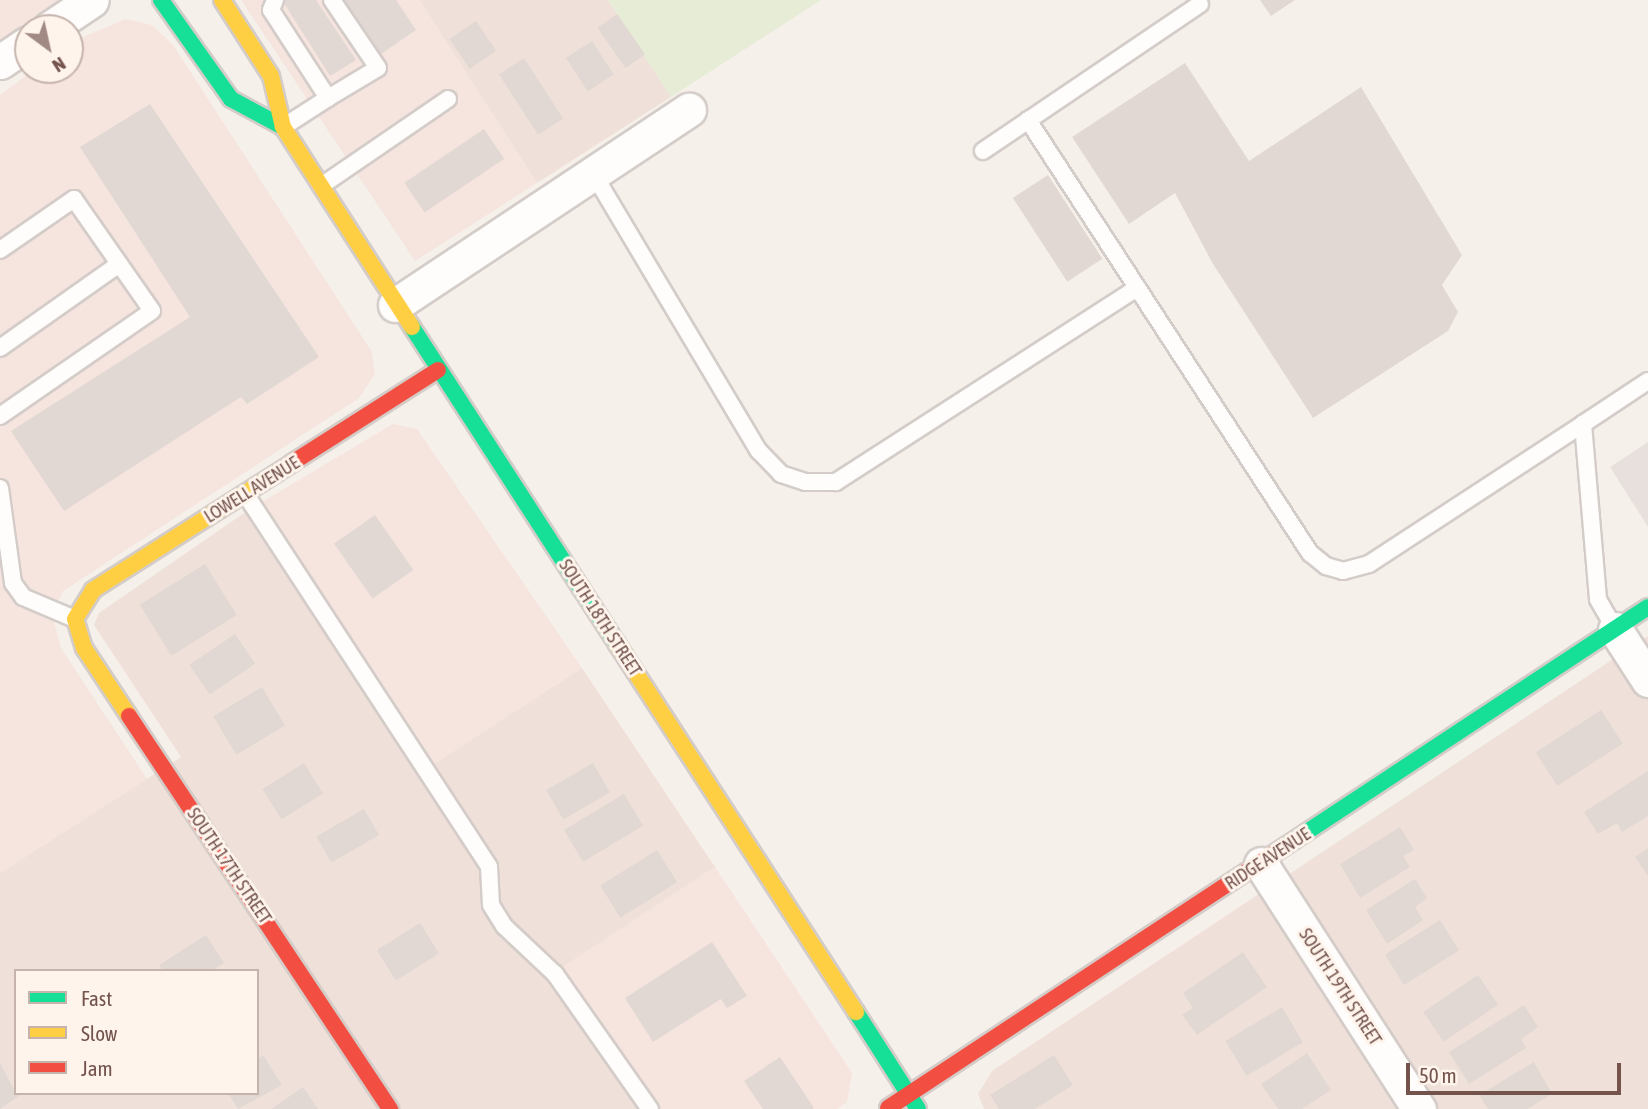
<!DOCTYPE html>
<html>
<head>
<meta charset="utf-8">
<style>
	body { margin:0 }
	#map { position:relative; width:1648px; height:1109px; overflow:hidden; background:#f6f0eb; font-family:"Asap Condensed",sans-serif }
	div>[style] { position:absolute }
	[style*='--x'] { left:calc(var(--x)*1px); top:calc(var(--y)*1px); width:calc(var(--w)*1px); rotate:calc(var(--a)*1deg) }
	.residential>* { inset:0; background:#efe1d9 }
	.commercial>* { inset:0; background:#f6e4df }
	.industrial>* { inset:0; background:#e8e0dc }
	.green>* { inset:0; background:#e6ecd6 }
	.building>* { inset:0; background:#e2d8d3; transform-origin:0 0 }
	.roads { filter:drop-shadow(2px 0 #d4ccc8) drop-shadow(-2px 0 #d4ccc8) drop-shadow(0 2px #d4ccc8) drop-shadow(0 -2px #d4ccc8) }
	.lane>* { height:16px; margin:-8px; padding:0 8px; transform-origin:8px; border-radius:8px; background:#fefdfc }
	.street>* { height:33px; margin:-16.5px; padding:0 16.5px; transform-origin:16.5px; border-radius:16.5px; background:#fefdfc }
	.fast>* { height:16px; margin:-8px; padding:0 8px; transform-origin:8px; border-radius:8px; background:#16e098 }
	.slow>* { height:16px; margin:-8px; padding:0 8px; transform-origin:8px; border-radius:8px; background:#ffcf43 }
	.jam>* { height:16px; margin:-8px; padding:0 8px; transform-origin:8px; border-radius:8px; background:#f24e42 }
	span { translate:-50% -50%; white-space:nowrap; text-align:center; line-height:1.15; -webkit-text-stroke:6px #fef4ec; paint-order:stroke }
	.street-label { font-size:18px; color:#73534c }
	.legend { position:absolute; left:14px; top:969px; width:245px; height:126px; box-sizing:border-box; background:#fef4ec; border:2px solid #c6b4ac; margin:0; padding:9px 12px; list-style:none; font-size:21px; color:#73534c }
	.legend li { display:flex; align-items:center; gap:14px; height:35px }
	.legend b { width:35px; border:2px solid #c6b4ac }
	.north { position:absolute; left:14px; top:14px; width:70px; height:70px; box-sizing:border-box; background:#fef4ec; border:2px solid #c6b4ac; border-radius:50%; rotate:147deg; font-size:19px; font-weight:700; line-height:28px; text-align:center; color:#73534c }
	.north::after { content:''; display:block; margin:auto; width:24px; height:32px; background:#a18a84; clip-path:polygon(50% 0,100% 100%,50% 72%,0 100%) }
	.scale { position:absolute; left:1406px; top:1063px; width:215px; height:32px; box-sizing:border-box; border:4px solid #73534c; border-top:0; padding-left:9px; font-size:21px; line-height:24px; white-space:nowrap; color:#73534c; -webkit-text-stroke:5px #fef4ec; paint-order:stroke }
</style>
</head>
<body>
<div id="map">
	<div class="residential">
		<i style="clip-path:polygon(419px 0,608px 0,671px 97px,537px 183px)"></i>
		<i style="clip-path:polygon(evenodd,247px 511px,421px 772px,582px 668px,715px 867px,551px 975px,638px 1109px,0 1109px,0 873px,181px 757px,94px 625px,99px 613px,247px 511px,16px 971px,257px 971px,257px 1093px,16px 1093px,16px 971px)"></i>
		<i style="clip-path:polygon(1648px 636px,1648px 1109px,984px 1109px,978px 1094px,992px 1071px)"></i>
	</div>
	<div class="commercial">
		<i style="clip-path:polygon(0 0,64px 0,0 41px)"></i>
		<i style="clip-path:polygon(241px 0,419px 0,537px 183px,415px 261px)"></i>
		<i style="clip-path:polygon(125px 19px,152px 25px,173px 45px,372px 352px,375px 374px,359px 398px,63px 591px,52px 615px,61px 648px,147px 779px,0 873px,0 95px,34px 70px,70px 70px,70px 43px)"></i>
		<i style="clip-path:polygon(393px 424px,417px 429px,582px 668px,420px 773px,247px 511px)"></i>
		<i style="clip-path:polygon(715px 867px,852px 1073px,847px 1102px,837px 1109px,638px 1109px,550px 975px)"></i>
	</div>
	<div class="industrial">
		<i style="clip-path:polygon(1648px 442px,1648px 527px,1610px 467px)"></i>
	</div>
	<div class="green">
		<i style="clip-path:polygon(608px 0,821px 0,671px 97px)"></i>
	</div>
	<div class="building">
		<i style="clip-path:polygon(282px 0,316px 0,356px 60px,330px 76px)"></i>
		<i style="clip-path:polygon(344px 0,396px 0,416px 30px,381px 54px)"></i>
		<i style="clip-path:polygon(1260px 0,1295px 0,1271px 16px)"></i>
		<i style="left:617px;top:14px;width:49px;height:24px;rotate:55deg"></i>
		<i style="left:476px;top:21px;width:36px;height:32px;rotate:56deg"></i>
		<i style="left:592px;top:41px;width:40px;height:31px;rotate:57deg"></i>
		<i style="left:524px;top:58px;width:72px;height:30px;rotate:57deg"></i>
		<i style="clip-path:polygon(1185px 63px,1249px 161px,1361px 87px,1462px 255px,1442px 285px,1458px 312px,1448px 331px,1313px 418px,1213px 264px,1175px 193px,1129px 224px,1072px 137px)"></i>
		<i style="clip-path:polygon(150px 104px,319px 357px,247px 404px,241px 397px,64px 511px,11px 431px,190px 317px,80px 147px)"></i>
		<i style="left:484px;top:129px;width:36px;height:96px;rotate:56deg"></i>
		<i style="left:1048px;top:175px;width:100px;height:42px;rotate:57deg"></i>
		<i style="left:375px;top:515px;width:67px;height:50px;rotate:55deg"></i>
		<i style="left:205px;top:564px;width:60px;height:77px;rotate:58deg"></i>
		<i style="left:235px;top:634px;width:36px;height:55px;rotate:56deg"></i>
		<i style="left:262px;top:687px;width:45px;height:57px;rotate:59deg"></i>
		<i style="left:1601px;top:710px;width:40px;height:78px;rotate:57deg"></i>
		<i style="left:304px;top:763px;width:36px;height:49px;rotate:58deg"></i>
		<i style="left:593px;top:763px;width:34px;height:54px;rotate:60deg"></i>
		<i style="clip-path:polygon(1648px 771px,1648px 816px,1622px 832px,1617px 823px,1598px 834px,1584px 812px)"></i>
		<i style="left:624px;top:794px;width:37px;height:70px;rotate:59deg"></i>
		<i style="left:364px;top:809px;width:30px;height:55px;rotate:60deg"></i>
		<i style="clip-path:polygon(1400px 827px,1414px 850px,1403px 856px,1410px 867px,1360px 898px,1340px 864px)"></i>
		<i style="clip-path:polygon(1648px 848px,1648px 876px,1635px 857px)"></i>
		<i style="left:657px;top:850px;width:38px;height:67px;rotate:58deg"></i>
		<i style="clip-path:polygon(1415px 879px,1427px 898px,1415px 907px,1423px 920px,1387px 944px,1366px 910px)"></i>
		<i style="left:1440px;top:920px;width:36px;height:65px;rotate:58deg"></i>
		<i style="left:420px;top:923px;width:36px;height:51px;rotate:58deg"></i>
		<i style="clip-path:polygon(206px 935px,224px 963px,211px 971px,163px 971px,159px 965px)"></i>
		<i style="clip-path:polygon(712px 942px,747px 996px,727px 1008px,721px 999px,653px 1042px,625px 998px)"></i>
		<i style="clip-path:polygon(1243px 952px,1267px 987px,1197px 1035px,1182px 1015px,1193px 1008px,1183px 993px)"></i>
		<i style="left:1478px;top:975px;width:36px;height:66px;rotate:56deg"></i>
		<i style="clip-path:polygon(1524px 1005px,1538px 1027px,1521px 1039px,1526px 1048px,1469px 1084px,1449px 1052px)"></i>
		<i style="left:1282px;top:1007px;width:41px;height:66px;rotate:59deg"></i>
		<i style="clip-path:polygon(1307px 1053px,1331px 1090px,1302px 1109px,1278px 1109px,1261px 1084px)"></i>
		<i style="clip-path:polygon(263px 1055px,282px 1085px,238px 1109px,228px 1093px,257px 1093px,257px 1059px)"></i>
		<i style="clip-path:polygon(1054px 1055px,1073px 1085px,1035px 1109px,999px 1109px,990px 1095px)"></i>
		<i style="clip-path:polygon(780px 1057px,814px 1108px,812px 1109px,763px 1109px,744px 1081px)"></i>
		<i style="clip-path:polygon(1534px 1062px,1552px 1094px,1527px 1109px,1488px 1109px,1479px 1095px)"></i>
		<i style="clip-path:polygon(0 1063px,16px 1093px,23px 1093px,0 1109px)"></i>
		<i style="clip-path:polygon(303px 1087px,318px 1109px,271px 1109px)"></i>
	</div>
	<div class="roads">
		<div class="lane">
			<i style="--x:275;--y:0;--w:11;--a:112"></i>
			<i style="--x:271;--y:10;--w:105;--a:57.1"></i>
			<i style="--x:328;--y:98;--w:54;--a:147.2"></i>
			<i style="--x:328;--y:98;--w:58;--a:-31"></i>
			<i style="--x:378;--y:68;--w:82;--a:-124.1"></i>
			<i style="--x:1028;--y:120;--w:517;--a:56.93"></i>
			<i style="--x:1310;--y:553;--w:21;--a:39"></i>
			<i style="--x:1326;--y:566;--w:18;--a:16"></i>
			<i style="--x:1343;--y:571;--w:27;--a:-15"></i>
			<i style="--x:1369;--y:564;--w:256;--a:-33.2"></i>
			<i style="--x:983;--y:151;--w:262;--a:-34.1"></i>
			<i style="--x:593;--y:173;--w:324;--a:59.2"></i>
			<i style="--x:759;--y:451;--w:32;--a:46"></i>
			<i style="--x:781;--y:474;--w:26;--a:18"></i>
			<i style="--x:806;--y:482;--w:30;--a:0"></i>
			<i style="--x:836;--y:482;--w:358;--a:-32.8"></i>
			<i style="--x:321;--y:186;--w:154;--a:-34.4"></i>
			<i style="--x:0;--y:250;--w:90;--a:-34.6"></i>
			<i style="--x:74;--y:199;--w:136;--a:55.1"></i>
			<i style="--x:152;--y:311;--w:185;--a:145.4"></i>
			<i style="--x:0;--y:348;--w:146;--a:-35.2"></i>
			<i style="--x:0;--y:488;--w:96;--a:82.2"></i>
			<i style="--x:13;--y:583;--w:17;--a:54"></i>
			<i style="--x:23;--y:597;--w:56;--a:22.9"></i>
			<i style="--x:246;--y:495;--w:444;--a:56.8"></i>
			<i style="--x:489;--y:867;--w:38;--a:87"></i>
			<i style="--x:491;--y:905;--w:25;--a:58"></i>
			<i style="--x:504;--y:926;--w:70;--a:43.3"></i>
			<i style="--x:555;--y:974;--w:165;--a:54.9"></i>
			<i style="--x:1615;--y:629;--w:34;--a:-120"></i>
			<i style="--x:1598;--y:599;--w:176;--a:-94.9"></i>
			<i style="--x:1583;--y:424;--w:78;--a:-33.5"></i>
		</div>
		<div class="street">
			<i style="--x:50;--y:28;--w:50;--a:-33.7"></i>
			<i style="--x:0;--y:62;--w:34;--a:-34"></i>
			<i style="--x:395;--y:305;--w:353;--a:-33.6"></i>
			<i style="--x:1615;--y:629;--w:61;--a:57.1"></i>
			<i style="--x:1261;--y:864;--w:292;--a:57.2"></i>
		</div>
		<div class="fast">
			<i style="--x:161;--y:0;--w:121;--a:54.7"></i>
			<i style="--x:231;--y:99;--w:59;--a:28.3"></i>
			<i style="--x:412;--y:327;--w:378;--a:57.1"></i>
			<i style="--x:1278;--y:851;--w:443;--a:-33.4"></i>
			<i style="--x:856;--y:1012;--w:115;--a:57.4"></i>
		</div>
		<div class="slow">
			<i style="--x:222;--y:0;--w:90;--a:57.2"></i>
			<i style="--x:271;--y:76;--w:52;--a:76.8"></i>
			<i style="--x:283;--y:127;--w:238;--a:57.2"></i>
			<i style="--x:617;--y:644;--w:439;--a:57"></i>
			<i style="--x:129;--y:716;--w:82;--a:-123.5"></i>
			<i style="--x:84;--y:648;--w:30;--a:-107"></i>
			<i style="--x:75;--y:619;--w:34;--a:-58"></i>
			<i style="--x:93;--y:590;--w:236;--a:-32.5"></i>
		</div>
		<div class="jam">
			<i style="--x:292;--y:463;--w:173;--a:-32.5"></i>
			<i style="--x:129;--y:716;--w:472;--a:56.4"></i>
			<i style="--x:888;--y:1108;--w:467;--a:-33.4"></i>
		</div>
	</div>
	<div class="street-label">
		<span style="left:252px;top:490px;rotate:-32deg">LOWELL AVENUE</span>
		<span style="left:600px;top:618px;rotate:57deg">SOUTH 18TH STREET</span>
		<span style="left:1268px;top:859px;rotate:-33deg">RIDGE AVENUE</span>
		<span style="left:229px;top:866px;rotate:56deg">SOUTH 17TH STREET</span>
		<span style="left:1340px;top:987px;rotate:57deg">SOUTH 19TH STREET</span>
	</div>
	<ul class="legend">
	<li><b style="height:9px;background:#16e098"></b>Fast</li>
	<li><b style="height:9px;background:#ffcf43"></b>Slow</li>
	<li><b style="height:9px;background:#f24e42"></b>Jam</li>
	</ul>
	<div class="north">N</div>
	<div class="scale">50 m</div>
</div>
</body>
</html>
